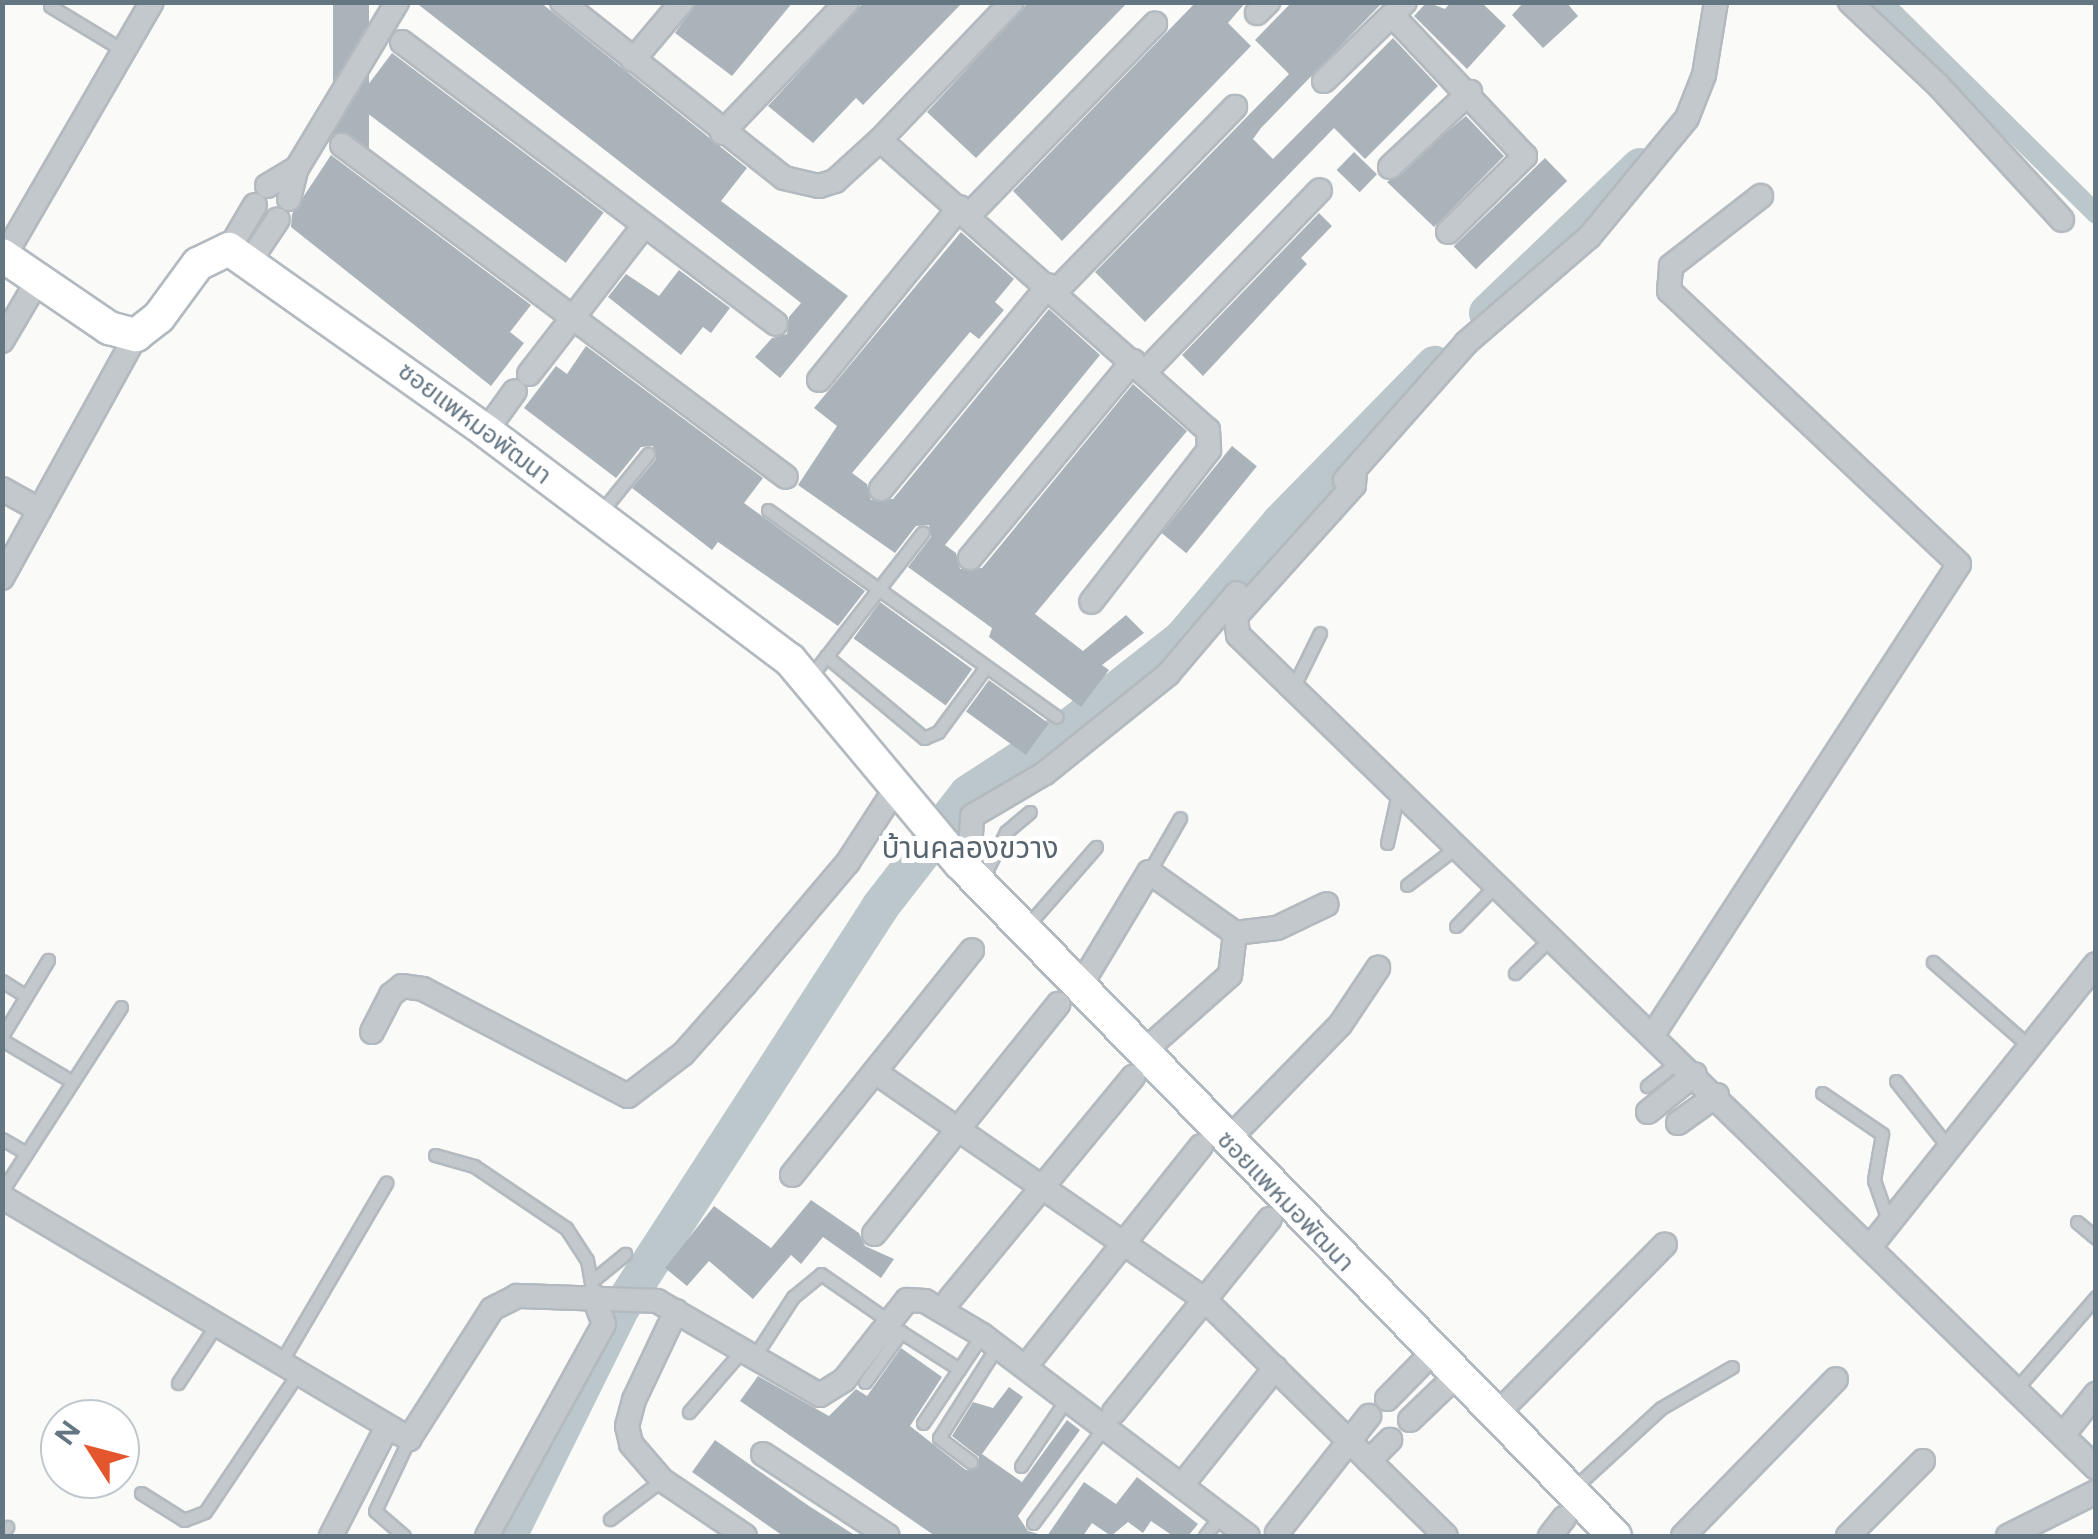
<!DOCTYPE html>
<html>
<head>
<meta charset="utf-8">
<style>
	body { margin:0 }
	#map { position:relative; width:2098px; height:1539px; overflow:hidden; background:#fafaf8; font-family:Figtree,"Noto Sans Thai",sans-serif }
	div>[style] { position:absolute }
	[style*='--x'] { left:calc(var(--x)*1px); top:calc(var(--y)*1px); width:calc(var(--w)*1px); rotate:calc(var(--a)*1deg) }
	.canal>* { height:20px; margin:-10px; padding:0 10px; transform-origin:10px; border-radius:10px; background:#bbc7cb }
	.river>* { height:38px; margin:-19px; padding:0 19px; transform-origin:19px; border-radius:19px; background:#bbc7cb }
	.building>* { inset:0; background:#aab3b9; transform-origin:0 0 }
	.roads { filter:drop-shadow(2px 0 #b3babf) drop-shadow(-2px 0 #b3babf) drop-shadow(0 2px #b3babf) drop-shadow(0 -2px #b3babf) }
	.lane>* { height:11px; margin:-5.5px; padding:0 5.5px; transform-origin:5.5px; border-radius:5.5px; background:#c3c8cc }
	.street>* { height:22px; margin:-11px; padding:0 11px; transform-origin:11px; border-radius:11px; background:#c3c8cc }
	.secondary>* { height:32px; margin:-16px; padding:0 16px; transform-origin:16px; border-radius:16px; background:#fff }
	span { translate:-50% -50%; white-space:nowrap; text-align:center; line-height:1.15; -webkit-text-stroke:10px #fff; paint-order:stroke }
	.street-label { font-size:25px; color:#657683 }
	.quarter-label { font-size:30px; color:#57646e }
	.frame { position:absolute; inset:0; border:5px solid #657683; pointer-events:none }
	.north { position:absolute; left:40px; top:1399px; width:100px; height:100px; box-sizing:border-box; background:#fff; border:2px solid #c1c8cd; border-radius:50%; rotate:306deg; font-size:28px; font-weight:700; line-height:40px; text-align:center; color:#657683 }
	.north::after { content:''; display:block; margin:auto; width:35px; height:45px; background:#e4572e; clip-path:polygon(50% 0,100% 100%,50% 72%,0 100%) }
</style>
</head>
<body>
<div id="map">
	<div class="canal">
		<i style="--x:1882;--y:2;--w:301;--a:44.7"></i>
	</div>
	<div class="river">
		<i style="--x:1488;--y:313;--w:211;--a:-43.8"></i>
		<i style="--x:508;--y:1536;--w:251;--a:-63.7"></i>
		<i style="--x:619;--y:1311;--w:481;--a:-57.1"></i>
		<i style="--x:880;--y:907;--w:143;--a:-52.1"></i>
		<i style="--x:968;--y:794;--w:117;--a:-33.1"></i>
		<i style="--x:1066;--y:730;--w:147;--a:-38.1"></i>
		<i style="--x:1182;--y:639;--w:153;--a:-49.8"></i>
		<i style="--x:1281;--y:522;--w:220;--a:-45.6"></i>
	</div>
	<div class="building">
		<i style="left:333px;top:2px;width:36px;height:148px"></i>
		<i style="clip-path:polygon(415px 2px,540px 2px,747px 168px,721px 201px,848px 296px,780px 378px,755px 357px,772px 338px,787px 334px,789px 317px,801px 303px)"></i>
		<i style="clip-path:polygon(697px 2px,793px 2px,732px 76px,675px 33px)"></i>
		<i style="clip-path:polygon(864px 2px,963px 2px,863px 105px,856px 98px,813px 143px,768px 106px)"></i>
		<i style="clip-path:polygon(1029px 2px,1128px 2px,976px 158px,927px 112px)"></i>
		<i style="clip-path:polygon(1196px 2px,1246px 2px,1228px 23px,1251px 46px,1062px 241px,1013px 191px)"></i>
		<i style="clip-path:polygon(1292px 2px,1383px 2px,1261px 128px,1253px 139px,1273px 159px,1393px 38px,1438px 86px,1365px 159px,1334px 128px,1145px 322px,1095px 272px,1289px 74px,1255px 40px)"></i>
		<i style="clip-path:polygon(1427px 2px,1445px 9px,1451px 2px,1481px 2px,1506px 26px,1467px 69px,1414px 16px)"></i>
		<i style="clip-path:polygon(1524px 2px,1566px 2px,1578px 16px,1543px 48px,1512px 15px)"></i>
		<i style="left:392px;top:53px;width:265px;height:63px;rotate:37deg"></i>
		<i style="clip-path:polygon(1466px 116px,1504px 156px,1434px 227px,1387px 182px)"></i>
		<i style="left:1354px;top:152px;width:32px;height:25px;rotate:44deg"></i>
		<i style="clip-path:polygon(331px 155px,531px 305px,510px 332px,524px 343px,491px 386px,291px 227px,292px 214px)"></i>
		<i style="left:1545px;top:158px;width:32px;height:127px;rotate:46deg"></i>
		<i style="clip-path:polygon(1319px 213px,1332px 226px,1301px 258px,1307px 264px,1203px 376px,1182px 355px)"></i>
		<i style="clip-path:polygon(961px 232px,1014px 279px,995px 302px,1004px 310px,979px 339px,970px 332px,852px 473px,867px 484px,871px 500px,893px 499px,1049px 309px,1100px 355px,945px 545px,956px 553px,960px 569px,982px 568px,1133px 384px,1187px 431px,1035px 614px,1083px 651px,1126px 615px,1144px 633px,1102px 665px,1109px 670px,1081px 707px,989px 637px,992px 628px,908px 567px,931px 537px,929px 525px,916px 526px,895px 553px,798px 485px,837px 426px,814px 408px)"></i>
		<i style="clip-path:polygon(679px 270px,730px 308px,711px 333px,703px 327px,681px 355px,608px 297px,626px 274px,659px 296px)"></i>
		<i style="clip-path:polygon(586px 346px,763px 478px,744px 503px,865px 591px,838px 626px,718px 542px,712px 550px,632px 488px,656px 459px,653px 446px,641px 447px,616px 478px,524px 408px,556px 366px,567px 374px)"></i>
		<i style="left:1232px;top:446px;width:32px;height:112px;rotate:39deg"></i>
		<i style="left:880px;top:602px;width:114px;height:45px;rotate:36deg"></i>
		<i style="left:989px;top:680px;width:74px;height:39px;rotate:36deg"></i>
		<i style="clip-path:polygon(811px 1200px,859px 1233px,865px 1246px,894px 1259px,881px 1278px,823px 1237px,801px 1264px,791px 1255px,753px 1299px,709px 1261px,687px 1286px,665px 1268px,714px 1206px,771px 1248px)"></i>
		<i style="clip-path:polygon(901px 1348px,942px 1377px,910px 1426px,966px 1470px,978px 1468px,979px 1457px,952px 1436px,973px 1402px,993px 1408px,1009px 1387px,1023px 1397px,982px 1454px,1022px 1482px,1067px 1420px,1080px 1430px,1018px 1516px,1028px 1531px,1045px 1536px,935px 1536px,740px 1401px,758px 1376px,829px 1416px,856px 1389px,867px 1396px)"></i>
		<i style="clip-path:polygon(715px 1440px,809px 1506px,856px 1536px,783px 1536px,692px 1472px)"></i>
		<i style="clip-path:polygon(1137px 1477px,1198px 1524px,1188px 1536px,1173px 1536px,1151px 1521px,1143px 1533px,1128px 1522px,1111px 1536px,1092px 1523px,1083px 1536px,1047px 1536px,1084px 1482px,1116px 1504px)"></i>
	</div>
	<div class="roads">
		<div class="lane">
			<i style="--x:50;--y:6;--w:89;--a:31.2"></i>
			<i style="--x:768;--y:510;--w:355;--a:35.6"></i>
			<i style="--x:601;--y:512;--w:75;--a:-51"></i>
			<i style="--x:826;--y:656;--w:128;--a:39.9"></i>
			<i style="--x:924;--y:738;--w:15;--a:-23"></i>
			<i style="--x:938;--y:732;--w:81;--a:-53.6"></i>
			<i style="--x:811;--y:676;--w:182;--a:-52.1"></i>
			<i style="--x:1293;--y:688;--w:61;--a:-63.9"></i>
			<i style="--x:1387;--y:843;--w:55;--a:-77.5"></i>
			<i style="--x:1149;--y:872;--w:62;--a:-60.1"></i>
			<i style="--x:982;--y:879;--w:53;--a:-62.9"></i>
			<i style="--x:1006;--y:832;--w:31;--a:-40"></i>
			<i style="--x:1407;--y:885;--w:64;--a:-37.4"></i>
			<i style="--x:1027;--y:926;--w:105;--a:-48.9"></i>
			<i style="--x:1456;--y:926;--w:59;--a:-45.7"></i>
			<i style="--x:1933;--y:962;--w:129;--a:41.2"></i>
			<i style="--x:1515;--y:973;--w:52;--a:-44.2"></i>
			<i style="--x:2;--y:981;--w:28;--a:32"></i>
			<i style="--x:2;--y:1036;--w:89;--a:-58.8"></i>
			<i style="--x:2;--y:1040;--w:82;--a:30.6"></i>
			<i style="--x:1896;--y:1081;--w:85;--a:51.7"></i>
			<i style="--x:1647;--y:1086;--w:41;--a:-38"></i>
			<i style="--x:1822;--y:1093;--w:73;--a:34.3"></i>
			<i style="--x:1882;--y:1134;--w:47;--a:99.9"></i>
			<i style="--x:1874;--y:1180;--w:46;--a:70.8"></i>
			<i style="--x:2;--y:1139;--w:28;--a:30"></i>
			<i style="--x:435;--y:1155;--w:41;--a:15.8"></i>
			<i style="--x:474;--y:1166;--w:111;--a:34"></i>
			<i style="--x:566;--y:1228;--w:38;--a:57"></i>
			<i style="--x:587;--y:1260;--w:36;--a:80"></i>
			<i style="--x:2;--y:1191;--w:219;--a:-57.1"></i>
			<i style="--x:2077;--y:1222;--w:25;--a:40"></i>
			<i style="--x:592;--y:1281;--w:43;--a:-39.3"></i>
			<i style="--x:756;--y:1354;--w:68;--a:-57"></i>
			<i style="--x:793;--y:1297;--w:36;--a:-39"></i>
			<i style="--x:821;--y:1274;--w:83;--a:34.7"></i>
			<i style="--x:281;--y:1362;--w:208;--a:-59.6"></i>
			<i style="--x:865;--y:1382;--w:62;--a:-54.2"></i>
			<i style="--x:901;--y:1332;--w:69;--a:32.5"></i>
			<i style="--x:178;--y:1383;--w:69;--a:-56.8"></i>
			<i style="--x:2017;--y:1388;--w:121;--a:-49"></i>
			<i style="--x:689;--y:1412;--w:86;--a:-49.3"></i>
			<i style="--x:923;--y:1423;--w:106;--a:-56.2"></i>
			<i style="--x:971;--y:1462;--w:40;--a:-143"></i>
			<i style="--x:939;--y:1438;--w:107;--a:-57.7"></i>
			<i style="--x:1021;--y:1466;--w:76;--a:-55.7"></i>
			<i style="--x:1574;--y:1488;--w:118;--a:-42.6"></i>
			<i style="--x:1661;--y:1408;--w:82;--a:-30"></i>
			<i style="--x:141;--y:1493;--w:51;--a:32.1"></i>
			<i style="--x:184;--y:1520;--w:22;--a:-21"></i>
			<i style="--x:205;--y:1512;--w:167;--a:-56.2"></i>
			<i style="--x:610;--y:1519;--w:65;--a:-36.9"></i>
			<i style="--x:1033;--y:1523;--w:116;--a:-53.4"></i>
			<i style="--x:2;--y:1533;--w:8;--a:-50"></i>
			<i style="--x:404;--y:1536;--w:38;--a:-139"></i>
			<i style="--x:375;--y:1511;--w:80;--a:-64.7"></i>
			<i style="--x:1205;--y:1536;--w:25;--a:-53"></i>
		</div>
		<div class="street">
			<i style="--x:562;--y:2;--w:283;--a:38.4"></i>
			<i style="--x:784;--y:178;--w:36;--a:13"></i>
			<i style="--x:819;--y:186;--w:17;--a:-17"></i>
			<i style="--x:835;--y:181;--w:61;--a:-42.3"></i>
			<i style="--x:880;--y:140;--w:438;--a:41.5"></i>
			<i style="--x:1208;--y:430;--w:20;--a:87"></i>
			<i style="--x:1209;--y:450;--w:192;--a:127.8"></i>
			<i style="--x:1850;--y:2;--w:121;--a:43.3"></i>
			<i style="--x:1938;--y:85;--w:183;--a:47.4"></i>
			<i style="--x:1257;--y:13;--w:16;--a:-45"></i>
			<i style="--x:1392;--y:15;--w:194;--a:46.7"></i>
			<i style="--x:1525;--y:156;--w:108;--a:135.4"></i>
			<i style="--x:402;--y:42;--w:468;--a:37"></i>
			<i style="--x:633;--y:60;--w:76;--a:-49.8"></i>
			<i style="--x:1324;--y:81;--w:113;--a:-44.3"></i>
			<i style="--x:722;--y:133;--w:181;--a:-46.3"></i>
			<i style="--x:880;--y:140;--w:191;--a:-46.3"></i>
			<i style="--x:342;--y:145;--w:554;--a:36.79"></i>
			<i style="--x:1390;--y:167;--w:110;--a:-43.2"></i>
			<i style="--x:267;--y:186;--w:35;--a:-31"></i>
			<i style="--x:289;--y:199;--w:32;--a:-76"></i>
			<i style="--x:297;--y:168;--w:194;--a:-58.9"></i>
			<i style="--x:969;--y:215;--w:267;--a:-45.8"></i>
			<i style="--x:229;--y:249;--w:51;--a:-59.4"></i>
			<i style="--x:4;--y:257;--w:295;--a:-59.9"></i>
			<i style="--x:250;--y:261;--w:50;--a:-56.3"></i>
			<i style="--x:1056;--y:291;--w:257;--a:-45.8"></i>
			<i style="--x:2;--y:341;--w:71;--a:-59.5"></i>
			<i style="--x:1145;--y:372;--w:252;--a:-46.1"></i>
			<i style="--x:529;--y:374;--w:187;--a:-52.2"></i>
			<i style="--x:819;--y:380;--w:223;--a:-50.8"></i>
			<i style="--x:486;--y:431;--w:49;--a:-54.1"></i>
			<i style="--x:1355;--y:470;--w:15;--a:94"></i>
			<i style="--x:1354;--y:485;--w:176;--a:132"></i>
			<i style="--x:1236;--y:616;--w:19;--a:84"></i>
			<i style="--x:1238;--y:635;--w:1196;--a:44.15"></i>
			<i style="--x:1345;--y:480;--w:183;--a:-48.5"></i>
			<i style="--x:1466;--y:343;--w:162;--a:-40.8"></i>
			<i style="--x:1589;--y:237;--w:154;--a:-50.5"></i>
			<i style="--x:1687;--y:118;--w:46;--a:-68.4"></i>
			<i style="--x:1704;--y:75;--w:74;--a:-80.7"></i>
			<i style="--x:2;--y:489;--w:43;--a:28.9"></i>
			<i style="--x:881;--y:489;--w:264;--a:-50.5"></i>
			<i style="--x:970;--y:558;--w:256;--a:-50.4"></i>
			<i style="--x:2;--y:578;--w:277;--a:-61.1"></i>
			<i style="--x:969;--y:872;--w:56;--a:-86.9"></i>
			<i style="--x:972;--y:816;--w:85;--a:-30.5"></i>
			<i style="--x:1045;--y:773;--w:158;--a:-38.8"></i>
			<i style="--x:1168;--y:674;--w:106;--a:-49.6"></i>
			<i style="--x:1079;--y:988;--w:135;--a:-58.9"></i>
			<i style="--x:1149;--y:872;--w:105;--a:35.3"></i>
			<i style="--x:1235;--y:933;--w:42;--a:-6.8"></i>
			<i style="--x:1277;--y:928;--w:55;--a:-25.6"></i>
			<i style="--x:372;--y:1032;--w:42;--a:-62.8"></i>
			<i style="--x:391;--y:995;--w:14;--a:-39"></i>
			<i style="--x:402;--y:986;--w:21;--a:8"></i>
			<i style="--x:423;--y:989;--w:231;--a:27.6"></i>
			<i style="--x:628;--y:1096;--w:69;--a:-37.4"></i>
			<i style="--x:683;--y:1054;--w:94;--a:-48.5"></i>
			<i style="--x:745;--y:984;--w:160;--a:-49.8"></i>
			<i style="--x:848;--y:862;--w:88;--a:-57"></i>
			<i style="--x:1654;--y:1033;--w:559;--a:-56.96"></i>
			<i style="--x:1959;--y:564;--w:398;--a:-136.7"></i>
			<i style="--x:1669;--y:291;--w:25;--a:-85"></i>
			<i style="--x:1671;--y:266;--w:114;--a:-37.9"></i>
			<i style="--x:1142;--y:1053;--w:118;--a:-41.6"></i>
			<i style="--x:1230;--y:975;--w:42;--a:-83.2"></i>
			<i style="--x:875;--y:1072;--w:401;--a:34.6"></i>
			<i style="--x:1205;--y:1300;--w:337;--a:44.4"></i>
			<i style="--x:1648;--y:1112;--w:60;--a:-39"></i>
			<i style="--x:1678;--y:1123;--w:48;--a:-35.7"></i>
			<i style="--x:1227;--y:1141;--w:162;--a:-45.8"></i>
			<i style="--x:1340;--y:1025;--w:69;--a:-56.3"></i>
			<i style="--x:792;--y:1175;--w:288;--a:-51.3"></i>
			<i style="--x:2;--y:1197;--w:474;--a:30.7"></i>
			<i style="--x:409;--y:1439;--w:154;--a:-57.4"></i>
			<i style="--x:492;--y:1309;--w:28;--a:-27"></i>
			<i style="--x:517;--y:1296;--w:140;--a:2"></i>
			<i style="--x:657;--y:1301;--w:188;--a:30"></i>
			<i style="--x:820;--y:1395;--w:28;--a:-32"></i>
			<i style="--x:844;--y:1380;--w:102;--a:-51.8"></i>
			<i style="--x:907;--y:1300;--w:18;--a:3"></i>
			<i style="--x:925;--y:1301;--w:66;--a:30.8"></i>
			<i style="--x:982;--y:1335;--w:333;--a:37.1"></i>
			<i style="--x:874;--y:1234;--w:295;--a:-51.3"></i>
			<i style="--x:1870;--y:1247;--w:362;--a:-51.4"></i>
			<i style="--x:950;--y:1299;--w:288;--a:-50.5"></i>
			<i style="--x:676;--y:1311;--w:98;--a:115.3"></i>
			<i style="--x:634;--y:1400;--w:27;--a:105"></i>
			<i style="--x:627;--y:1426;--w:18;--a:77"></i>
			<i style="--x:631;--y:1444;--w:48;--a:49.3"></i>
			<i style="--x:662;--y:1480;--w:100;--a:34"></i>
			<i style="--x:1034;--y:1356;--w:268;--a:-51.5"></i>
			<i style="--x:1387;--y:1399;--w:67;--a:-45.6"></i>
			<i style="--x:1114;--y:1412;--w:248;--a:-51.1"></i>
			<i style="--x:1496;--y:1415;--w:240;--a:-45.3"></i>
			<i style="--x:1410;--y:1420;--w:65;--a:-43.8"></i>
			<i style="--x:2063;--y:1435;--w:53;--a:-51.2"></i>
			<i style="--x:763;--y:1454;--w:149;--a:33.3"></i>
			<i style="--x:1369;--y:1461;--w:30;--a:-45"></i>
			<i style="--x:1190;--y:1475;--w:137;--a:-51.5"></i>
			<i style="--x:1277;--y:1533;--w:149;--a:-51.8"></i>
			<i style="--x:331;--y:1536;--w:123;--a:-62.8"></i>
			<i style="--x:487;--y:1536;--w:242;--a:-61.1"></i>
			<i style="--x:604;--y:1324;--w:31;--a:-111"></i>
			<i style="--x:1550;--y:1536;--w:23;--a:-52"></i>
			<i style="--x:1683;--y:1536;--w:219;--a:-45.7"></i>
			<i style="--x:1848;--y:1536;--w:106;--a:-45"></i>
			<i style="--x:2008;--y:1536;--w:98;--a:-26.6"></i>
		</div>
		<div class="secondary">
			<i style="--x:2;--y:255;--w:130;--a:34.3"></i>
			<i style="--x:109;--y:328;--w:28;--a:15"></i>
			<i style="--x:136;--y:335;--w:29;--a:-38"></i>
			<i style="--x:159;--y:317;--w:66;--a:-53.7"></i>
			<i style="--x:198;--y:264;--w:34;--a:-26"></i>
			<i style="--x:229;--y:249;--w:315;--a:35.3"></i>
			<i style="--x:486;--y:431;--w:381;--a:37"></i>
			<i style="--x:790;--y:660;--w:265;--a:50.1"></i>
			<i style="--x:960;--y:863;--w:939;--a:45.78"></i>
		</div>
	</div>
	<div class="street-label">
		<span style="left:475px;top:423px;rotate:37deg">ซอยแพหมอพัฒนา</span>
		<span style="left:1286px;top:1201px;rotate:46deg">ซอยแพหมอพัฒนา</span>
	</div>
	<div class="quarter-label">
		<span style="left:970px;top:848px">บ้านคลองขวาง</span>
	</div>
	<div class="frame"></div>
	<div class="north">N</div>
</div>
</body>
</html>
